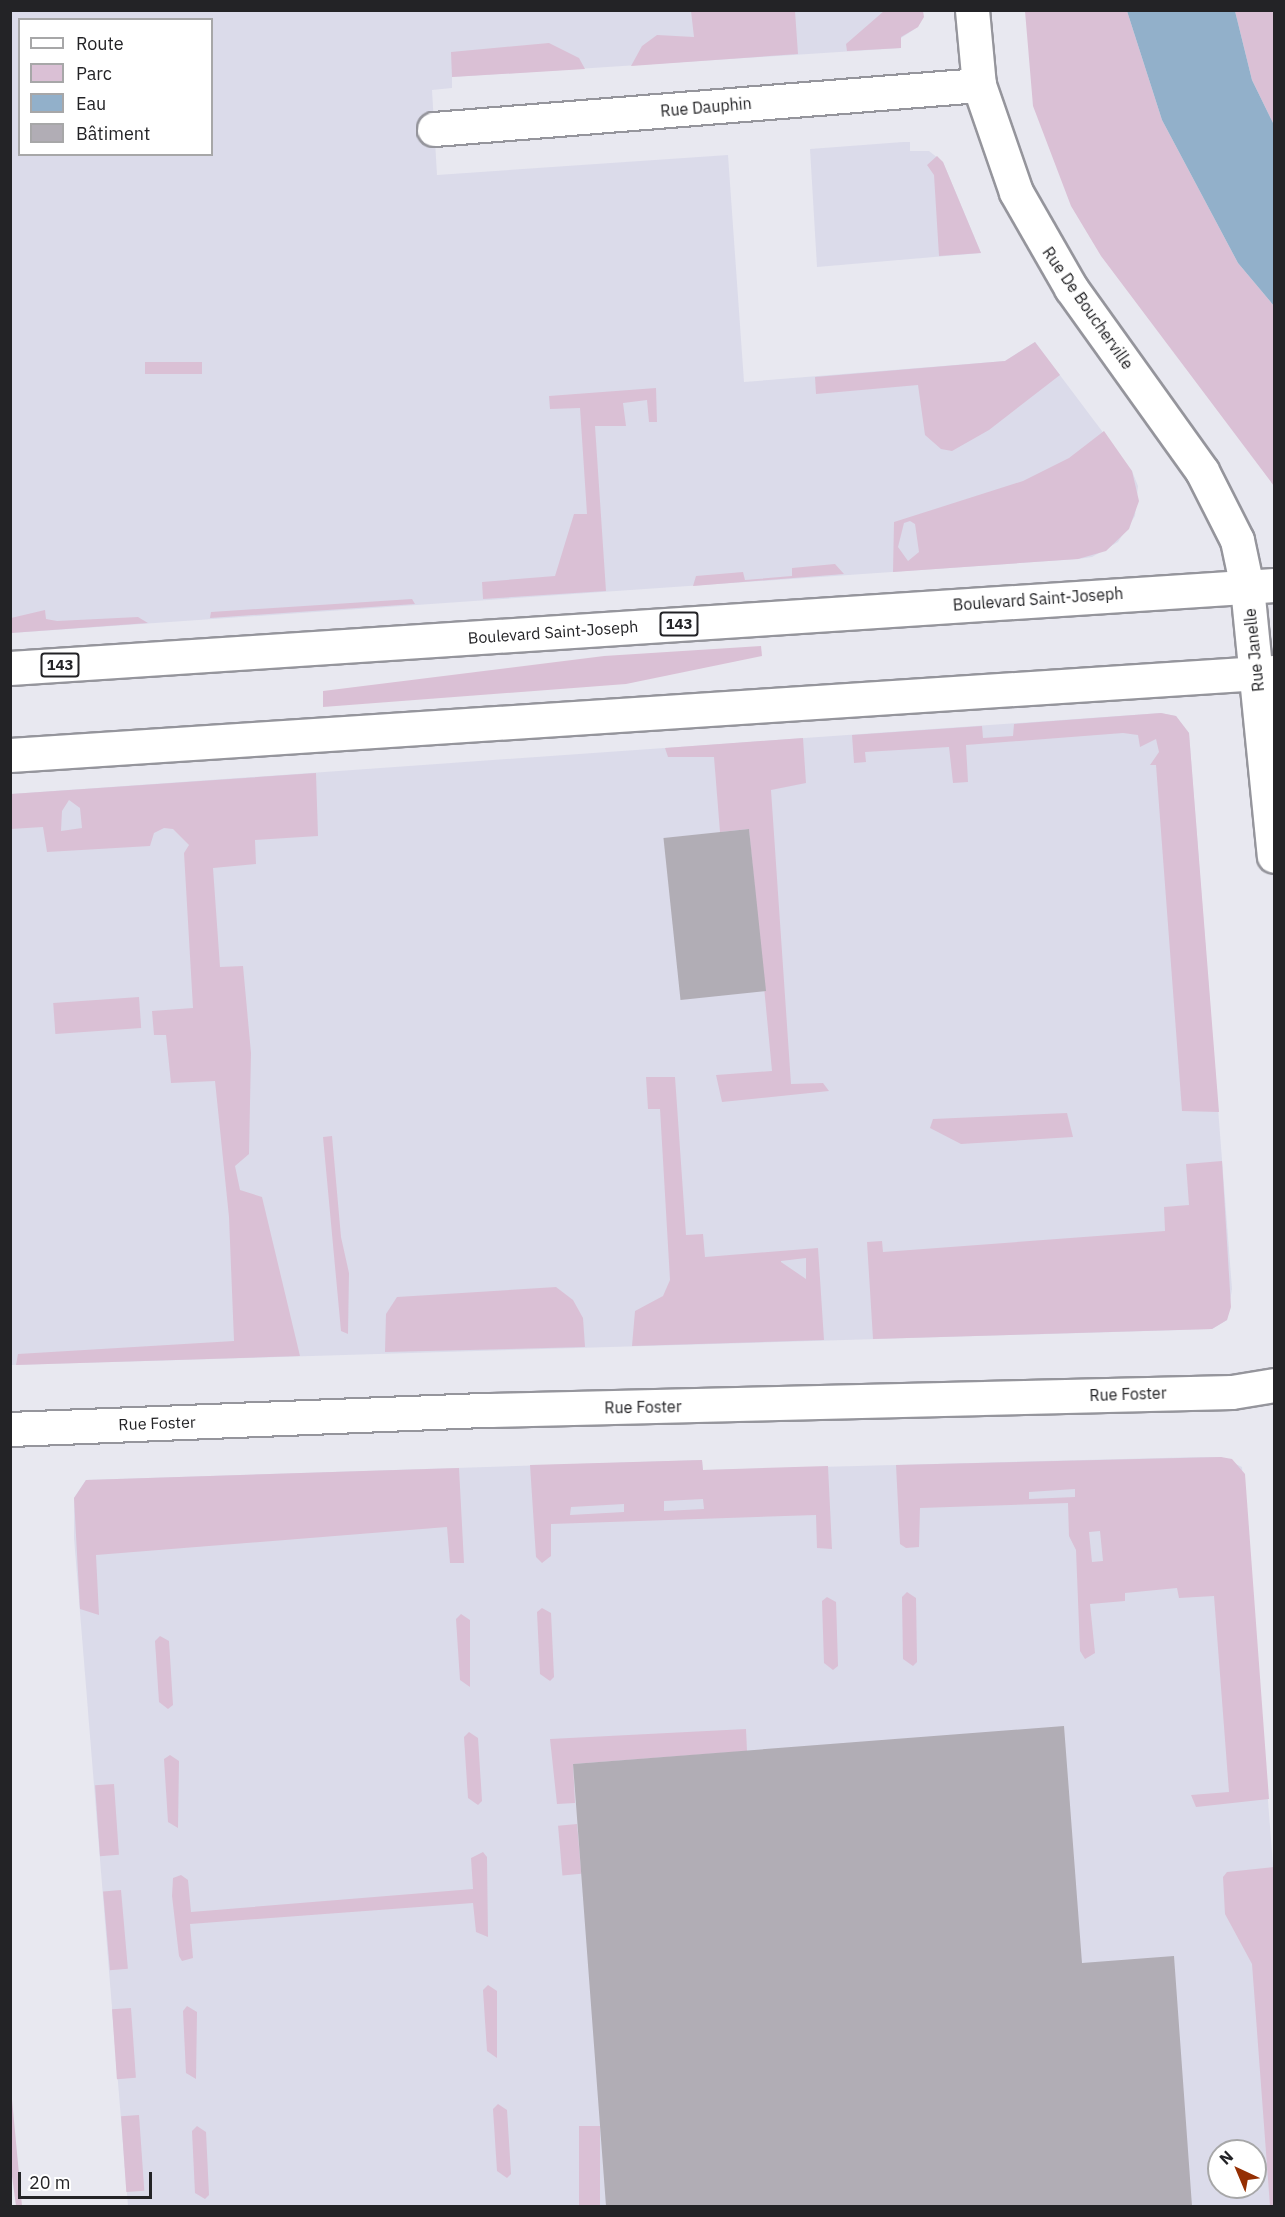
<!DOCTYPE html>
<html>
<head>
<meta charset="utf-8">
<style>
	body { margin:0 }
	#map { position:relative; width:1285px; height:2217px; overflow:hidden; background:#e8e8f0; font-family:"IBM Plex Sans",sans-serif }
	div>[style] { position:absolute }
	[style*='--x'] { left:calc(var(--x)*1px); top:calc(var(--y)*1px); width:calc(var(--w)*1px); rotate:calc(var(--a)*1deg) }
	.built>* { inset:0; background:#dbdbea }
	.green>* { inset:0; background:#dac0d5; transform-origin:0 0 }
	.water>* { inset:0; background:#92b0ca }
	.building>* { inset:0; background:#b1adb5; transform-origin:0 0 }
	.roads { filter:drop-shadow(2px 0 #95959c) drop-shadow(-2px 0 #95959c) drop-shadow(0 2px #95959c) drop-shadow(0 -2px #95959c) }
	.minor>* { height:33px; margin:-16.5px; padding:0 16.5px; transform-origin:16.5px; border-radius:16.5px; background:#fff }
	.tertiary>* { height:33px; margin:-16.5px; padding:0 16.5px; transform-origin:16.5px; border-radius:16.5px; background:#fff }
	.secondary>* { height:33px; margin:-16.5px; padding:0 16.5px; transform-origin:16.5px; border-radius:16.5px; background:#fff }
	.primary>* { height:33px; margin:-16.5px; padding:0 16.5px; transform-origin:16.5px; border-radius:16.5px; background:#fff }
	span { translate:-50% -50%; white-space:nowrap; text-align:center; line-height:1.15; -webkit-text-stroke:4.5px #fff; paint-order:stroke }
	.shield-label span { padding:2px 4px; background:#fff; border:2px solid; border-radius:4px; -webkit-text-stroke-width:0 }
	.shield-label { font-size:15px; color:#232326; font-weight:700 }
	.street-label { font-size:16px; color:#232326 }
	.frame { position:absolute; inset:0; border:12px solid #232326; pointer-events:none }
	.legend { position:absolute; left:18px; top:18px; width:195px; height:138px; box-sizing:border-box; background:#fff; border:2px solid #a7a7a8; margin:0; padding:8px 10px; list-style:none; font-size:18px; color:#232326 }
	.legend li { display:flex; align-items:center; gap:12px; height:30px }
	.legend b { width:30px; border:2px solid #a7a7a8 }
	.north { position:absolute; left:1207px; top:2139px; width:60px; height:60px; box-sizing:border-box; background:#fff; border:2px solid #a7a7a8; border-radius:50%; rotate:316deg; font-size:16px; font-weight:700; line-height:24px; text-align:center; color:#232326 }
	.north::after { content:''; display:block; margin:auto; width:21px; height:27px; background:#952f03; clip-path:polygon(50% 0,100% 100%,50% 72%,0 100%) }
	.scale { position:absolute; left:18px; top:2172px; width:134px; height:27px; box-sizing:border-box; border:3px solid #232326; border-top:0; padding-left:8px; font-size:18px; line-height:21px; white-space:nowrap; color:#232326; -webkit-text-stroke:4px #fff; paint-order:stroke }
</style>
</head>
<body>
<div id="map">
	<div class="built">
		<i style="clip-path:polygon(evenodd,11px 11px,923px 11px,918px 27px,901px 38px,901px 48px,452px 77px,452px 88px,432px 90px,437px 175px,728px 155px,744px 382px,1005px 361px,1035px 342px,1132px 471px,1138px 486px,1135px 516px,1118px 542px,1092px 557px,1078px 559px,11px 633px,11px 11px,20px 20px,212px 20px,212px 154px,20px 154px,20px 20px)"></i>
		<i style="clip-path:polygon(903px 142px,910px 142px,910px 151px,929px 151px,943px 162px,981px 253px,817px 267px,810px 149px)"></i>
		<i style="clip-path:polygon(1161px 713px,1176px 716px,1189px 733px,1232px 1289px,1227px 1320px,1212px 1329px,11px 1365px,11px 794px)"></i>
		<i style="clip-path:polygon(evenodd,1201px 1457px,1221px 1457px,1242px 1467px,1274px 1878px,1274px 2206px,128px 2206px,74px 1538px,74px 1498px,86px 1480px,702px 1460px,703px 1470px,1201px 1457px,1219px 2151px,1255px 2151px,1255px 2187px,1219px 2187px,1219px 2151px)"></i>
	</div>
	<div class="green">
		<i style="clip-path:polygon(691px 11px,795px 11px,798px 54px,631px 66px,642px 46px,657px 35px,694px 37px)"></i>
		<i style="clip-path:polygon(884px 11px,923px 11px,924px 17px,918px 27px,901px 37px,901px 48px,847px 51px,846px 44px)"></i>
		<i style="clip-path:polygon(1025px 11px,1127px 11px,1162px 120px,1238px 263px,1274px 306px,1274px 486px,1101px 256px,1071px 206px,1033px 106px)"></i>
		<i style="clip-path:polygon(1235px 11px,1274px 11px,1274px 125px,1252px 80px)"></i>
		<i style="clip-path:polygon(549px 43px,579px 58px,585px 69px,452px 77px,451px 52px)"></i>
		<i style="clip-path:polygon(937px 156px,943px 162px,981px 253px,939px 256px,934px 175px,927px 165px)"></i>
		<i style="clip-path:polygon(1035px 342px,1060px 375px,989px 430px,952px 451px,941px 449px,925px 435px,918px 385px,816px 394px,815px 377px,1005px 361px)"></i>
		<i style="left:202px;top:362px;width:12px;height:57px;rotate:90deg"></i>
		<i style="clip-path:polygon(656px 388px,657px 422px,649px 422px,647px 400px,623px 403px,626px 426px,595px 426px,606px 591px,483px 599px,482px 582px,555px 576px,574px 514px,587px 514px,580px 408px,550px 409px,549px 396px)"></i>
		<i style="clip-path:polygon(evenodd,1104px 431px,1132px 471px,1139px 501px,1129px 529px,1106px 551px,1078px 559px,893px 572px,894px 522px,1023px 481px,1069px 458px,1104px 431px,910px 521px,915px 524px,919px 552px,908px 561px,898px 547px,904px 523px,910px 521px)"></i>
		<i style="clip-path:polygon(835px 564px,844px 574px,693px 586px,696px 576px,743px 572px,745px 580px,792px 576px,792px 568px)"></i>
		<i style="clip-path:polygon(412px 599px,415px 604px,210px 618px,211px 612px)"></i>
		<i style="clip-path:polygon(45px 610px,46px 619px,57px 621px,138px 617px,148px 623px,11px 633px,11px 618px)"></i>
		<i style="clip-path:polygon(761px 646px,762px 656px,626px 684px,323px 707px,323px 691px,604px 656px)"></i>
		<i style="clip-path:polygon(1161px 713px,1176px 716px,1189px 733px,1219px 1112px,1182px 1111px,1156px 765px,1150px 765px,1159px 752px,1156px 739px,1140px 747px,1138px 735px,1123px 733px,966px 745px,968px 782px,953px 783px,949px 747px,865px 752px,866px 762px,854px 763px,852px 735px,982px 726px,983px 738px,1013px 736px,1014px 724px)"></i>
		<i style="clip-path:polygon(803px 738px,806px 783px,771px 790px,791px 1084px,823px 1083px,829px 1091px,722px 1102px,716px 1075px,772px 1071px,749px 829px,720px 832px,714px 757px,668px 757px,665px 748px)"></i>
		<i style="clip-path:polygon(evenodd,316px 773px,318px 836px,255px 840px,256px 864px,213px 868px,220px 967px,243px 966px,251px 1053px,249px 1154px,235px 1166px,240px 1190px,262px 1197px,300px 1356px,16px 1365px,18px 1354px,234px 1341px,229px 1217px,215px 1081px,171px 1083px,166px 1035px,154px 1035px,152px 1011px,193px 1008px,184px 853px,189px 845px,173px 829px,164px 828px,154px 833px,150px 846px,47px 852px,43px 827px,11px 829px,11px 794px,316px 773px,69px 800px,80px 808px,82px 828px,61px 831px,62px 811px,69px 800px)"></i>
		<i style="left:139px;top:997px;width:31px;height:86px;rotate:86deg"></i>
		<i style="clip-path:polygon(evenodd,646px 1077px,675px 1077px,686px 1235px,703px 1234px,705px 1257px,818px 1248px,824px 1340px,632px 1346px,635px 1311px,663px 1296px,670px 1280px,660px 1109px,648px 1109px,646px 1077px,806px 1258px,806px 1279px,781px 1262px,781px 1261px,806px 1258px)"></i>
		<i style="clip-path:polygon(1067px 1113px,1073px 1137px,961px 1144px,930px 1128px,933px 1119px)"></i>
		<i style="clip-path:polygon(332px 1136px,341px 1237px,349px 1273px,348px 1334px,341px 1331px,323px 1137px)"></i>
		<i style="clip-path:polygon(1222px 1161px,1231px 1307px,1227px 1320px,1212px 1329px,873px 1339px,867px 1242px,882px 1241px,883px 1252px,1165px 1231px,1164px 1207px,1189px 1205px,1186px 1164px)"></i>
		<i style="clip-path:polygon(556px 1287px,573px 1300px,583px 1318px,585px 1347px,385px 1352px,386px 1314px,397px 1297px)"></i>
		<i style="clip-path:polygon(evenodd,1221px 1457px,1232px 1459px,1245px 1474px,1269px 1799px,1196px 1807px,1191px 1795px,1229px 1792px,1214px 1596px,1179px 1598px,1177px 1588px,1125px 1593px,1125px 1601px,1090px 1604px,1095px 1653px,1085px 1659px,1080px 1651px,1076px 1550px,1069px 1536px,1068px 1503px,920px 1508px,919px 1547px,906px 1548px,900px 1544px,896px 1465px,1221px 1457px,1075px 1489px,1075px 1497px,1029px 1499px,1029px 1492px,1075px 1489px,1221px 1457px,1100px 1531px,1103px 1561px,1092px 1562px,1089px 1532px,1100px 1531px)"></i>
		<i style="clip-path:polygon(evenodd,702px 1460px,703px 1470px,828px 1466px,832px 1549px,817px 1548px,816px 1515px,551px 1524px,551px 1556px,542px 1563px,536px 1557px,530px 1465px,702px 1460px,703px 1499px,704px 1509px,664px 1511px,664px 1501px,703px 1499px,702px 1460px,624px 1504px,624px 1512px,570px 1515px,571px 1507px,624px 1504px)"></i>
		<i style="clip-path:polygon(459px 1468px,464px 1563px,450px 1563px,447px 1527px,96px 1555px,99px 1615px,80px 1609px,74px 1498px,86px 1480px)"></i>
		<i style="clip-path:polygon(907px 1592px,916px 1598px,917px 1662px,913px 1666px,903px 1659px,902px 1597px)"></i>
		<i style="clip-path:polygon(827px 1597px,836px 1602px,838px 1666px,833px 1670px,824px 1663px,822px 1601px)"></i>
		<i style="clip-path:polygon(542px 1608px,551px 1613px,554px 1677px,550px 1681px,540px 1674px,537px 1612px)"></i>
		<i style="clip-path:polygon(461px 1614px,470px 1620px,470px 1687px,460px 1680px,456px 1619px)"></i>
		<i style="clip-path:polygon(160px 1636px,169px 1641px,173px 1705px,168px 1709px,159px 1702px,155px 1641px)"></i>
		<i style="clip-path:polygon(746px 1729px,747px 1751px,573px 1764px,575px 1803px,557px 1804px,550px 1739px)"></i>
		<i style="clip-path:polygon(469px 1732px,478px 1738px,482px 1801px,478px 1805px,468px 1798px,464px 1737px)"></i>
		<i style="clip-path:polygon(170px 1755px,179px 1761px,178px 1828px,168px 1822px,164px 1759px)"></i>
		<i style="left:114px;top:1784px;width:71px;height:19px;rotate:86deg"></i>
		<i style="left:577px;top:1824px;width:50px;height:19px;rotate:85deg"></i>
		<i style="clip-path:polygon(483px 1852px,487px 1857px,488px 1937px,476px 1932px,473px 1903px,190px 1924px,193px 1958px,182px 1961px,179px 1956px,172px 1896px,173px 1878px,181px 1875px,188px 1880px,191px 1912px,473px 1889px,471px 1858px)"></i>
		<i style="clip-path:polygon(1274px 1867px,1274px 2206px,1270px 2206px,1252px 1964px,1225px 1914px,1223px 1877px,1227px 1872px)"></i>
		<i style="left:121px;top:1890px;width:79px;height:18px;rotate:85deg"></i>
		<i style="clip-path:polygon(488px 1985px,497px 1991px,497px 2058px,487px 2051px,483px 1990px)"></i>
		<i style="clip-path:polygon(187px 2006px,197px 2012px,196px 2079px,186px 2073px,183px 2011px)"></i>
		<i style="left:131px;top:2008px;width:70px;height:19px;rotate:86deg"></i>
		<i style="clip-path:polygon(10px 2089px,11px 2089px,22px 2206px,16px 2206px,11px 2169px)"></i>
		<i style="clip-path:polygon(498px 2104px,507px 2110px,511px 2174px,507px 2178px,497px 2171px,493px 2109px)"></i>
		<i style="left:139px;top:2115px;width:76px;height:18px;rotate:86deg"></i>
		<i style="clip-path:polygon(197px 2126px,206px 2132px,209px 2195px,205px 2199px,195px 2193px,192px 2131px)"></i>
		<i style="left:579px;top:2126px;width:21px;height:80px"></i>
	</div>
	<div class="water">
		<i style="clip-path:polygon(1127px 11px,1235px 11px,1252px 80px,1274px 125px,1274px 306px,1238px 263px,1162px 120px)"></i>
	</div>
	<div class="building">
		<i style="left:749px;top:829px;width:163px;height:86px;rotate:84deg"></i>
		<i style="clip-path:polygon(1064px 1726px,1082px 1963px,1174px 1956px,1192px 2206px,606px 2206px,573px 1764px)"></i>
	</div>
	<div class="roads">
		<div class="minor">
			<i style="--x:434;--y:129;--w:547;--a:-4.62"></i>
			<i style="--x:10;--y:1429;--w:480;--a:-2.3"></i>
			<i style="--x:490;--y:1410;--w:742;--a:-1.39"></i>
			<i style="--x:1232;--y:1392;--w:43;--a:-9.5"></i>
		</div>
		<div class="tertiary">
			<i style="--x:972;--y:10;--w:75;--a:84.7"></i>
			<i style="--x:979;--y:85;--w:113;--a:70.9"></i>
			<i style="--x:1016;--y:192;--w:111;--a:60.2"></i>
			<i style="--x:1071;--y:288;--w:225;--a:54.4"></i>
			<i style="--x:1202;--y:471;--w:77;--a:63.1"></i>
			<i style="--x:1237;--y:540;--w:48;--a:78"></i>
		</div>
		<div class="secondary">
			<i style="--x:1247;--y:587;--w:270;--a:84.3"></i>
		</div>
		<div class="primary">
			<i style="--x:10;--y:668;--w:1267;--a:-3.76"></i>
			<i style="--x:10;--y:755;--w:1267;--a:-3.76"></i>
		</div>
	</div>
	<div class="shield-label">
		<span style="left:679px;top:624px">143</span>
		<span style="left:60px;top:665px">143</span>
	</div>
	<div class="street-label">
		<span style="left:706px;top:107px;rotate:-5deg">Rue Dauphin</span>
		<span style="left:1088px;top:308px;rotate:55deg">Rue De Boucherville</span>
		<span style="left:1038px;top:599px;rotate:-4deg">Boulevard Saint-Joseph</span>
		<span style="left:553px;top:632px;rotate:-4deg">Boulevard Saint-Joseph</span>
		<span style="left:1254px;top:650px;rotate:-96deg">Rue Janelle</span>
		<span style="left:1128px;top:1394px;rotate:-2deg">Rue Foster</span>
		<span style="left:643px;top:1407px;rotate:-1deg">Rue Foster</span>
		<span style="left:157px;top:1423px;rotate:-2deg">Rue Foster</span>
	</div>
	<div class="frame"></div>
	<ul class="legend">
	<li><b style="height:8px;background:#fff"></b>Route</li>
	<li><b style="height:16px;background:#dac0d5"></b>Parc</li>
	<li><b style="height:16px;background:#92b0ca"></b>Eau</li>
	<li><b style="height:16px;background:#b1adb5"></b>Bâtiment</li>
	</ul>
	<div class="north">N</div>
	<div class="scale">20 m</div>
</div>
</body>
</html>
